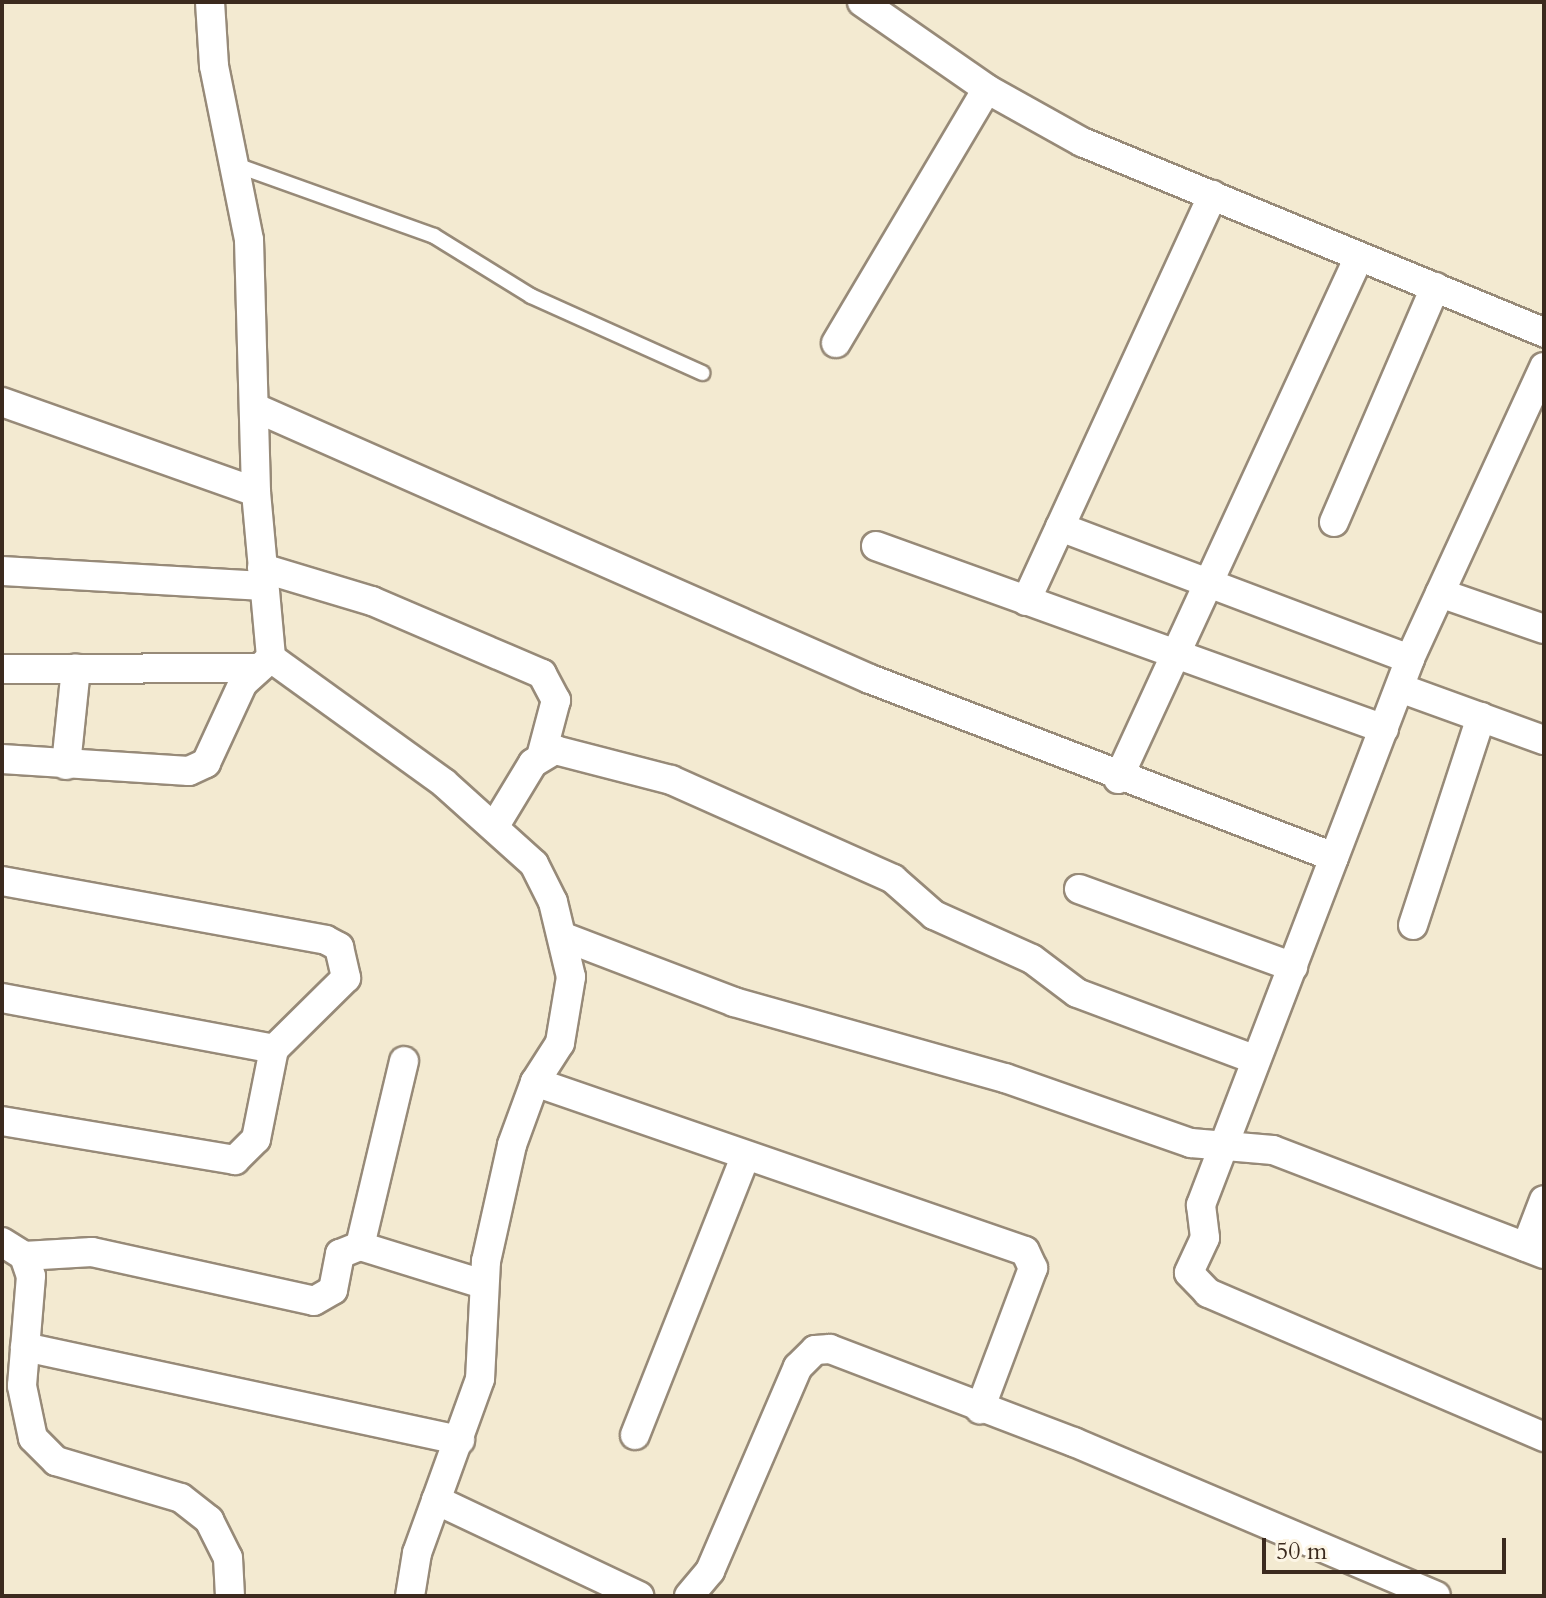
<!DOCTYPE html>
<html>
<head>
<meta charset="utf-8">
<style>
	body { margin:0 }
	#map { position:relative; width:1546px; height:1598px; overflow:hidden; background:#f3ead1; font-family:Cardo,serif }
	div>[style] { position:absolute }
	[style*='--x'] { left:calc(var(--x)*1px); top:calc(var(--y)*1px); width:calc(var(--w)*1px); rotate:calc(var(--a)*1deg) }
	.roads { filter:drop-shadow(2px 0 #978a78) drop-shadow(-2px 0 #978a78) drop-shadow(0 2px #978a78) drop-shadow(0 -2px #978a78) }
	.lane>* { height:14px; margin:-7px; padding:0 7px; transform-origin:7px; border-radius:7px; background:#fff }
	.street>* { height:28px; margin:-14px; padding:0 14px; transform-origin:14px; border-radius:14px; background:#fff }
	span { translate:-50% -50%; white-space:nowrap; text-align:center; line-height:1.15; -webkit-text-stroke:6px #fcf5e5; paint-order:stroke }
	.frame { position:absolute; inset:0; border:4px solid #3b2a1e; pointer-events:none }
	.scale { position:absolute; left:1262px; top:1538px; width:244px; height:36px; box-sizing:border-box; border:4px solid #3b2a1e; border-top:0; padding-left:10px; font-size:24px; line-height:28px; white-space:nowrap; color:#3b2a1e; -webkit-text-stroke:6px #fcf5e5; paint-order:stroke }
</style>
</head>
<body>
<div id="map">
	<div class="roads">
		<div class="lane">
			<i style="--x:236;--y:165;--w:210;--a:19.7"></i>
			<i style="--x:434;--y:236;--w:114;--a:31.7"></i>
			<i style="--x:531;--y:296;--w:188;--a:24.2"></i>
		</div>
		<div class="street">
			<i style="--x:210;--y:2;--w:64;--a:86.4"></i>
			<i style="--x:214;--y:66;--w:177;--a:78.6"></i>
			<i style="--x:249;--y:240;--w:252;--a:88.4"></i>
			<i style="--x:256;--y:492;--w:167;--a:84.8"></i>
			<i style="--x:271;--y:658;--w:213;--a:35.8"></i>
			<i style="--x:444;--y:783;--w:121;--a:42"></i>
			<i style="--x:534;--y:864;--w:42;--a:63.4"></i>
			<i style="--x:553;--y:902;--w:77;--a:76.5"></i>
			<i style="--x:571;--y:977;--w:67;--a:99.5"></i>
			<i style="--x:560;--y:1043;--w:46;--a:122.7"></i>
			<i style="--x:535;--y:1082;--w:67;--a:110.1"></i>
			<i style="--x:512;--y:1145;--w:119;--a:102.6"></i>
			<i style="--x:486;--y:1261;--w:118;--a:92.9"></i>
			<i style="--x:480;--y:1379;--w:185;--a:109.9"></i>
			<i style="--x:417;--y:1553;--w:44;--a:99.2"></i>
			<i style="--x:862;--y:2;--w:152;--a:34.8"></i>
			<i style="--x:987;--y:89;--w:109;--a:29.2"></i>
			<i style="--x:1082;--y:142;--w:500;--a:22.4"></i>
			<i style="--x:836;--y:343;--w:295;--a:-59.3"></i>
			<i style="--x:1544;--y:367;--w:321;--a:114.7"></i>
			<i style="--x:1410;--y:659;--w:585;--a:110.95"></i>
			<i style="--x:1201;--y:1205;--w:33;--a:83"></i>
			<i style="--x:1205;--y:1238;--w:38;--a:115"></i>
			<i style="--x:1189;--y:1273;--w:28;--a:46"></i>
			<i style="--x:1208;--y:1293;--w:366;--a:23.2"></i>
			<i style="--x:2;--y:402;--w:269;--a:19.5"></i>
			<i style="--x:258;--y:409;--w:669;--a:23.81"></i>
			<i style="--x:870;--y:679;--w:497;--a:21"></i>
			<i style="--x:1334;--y:522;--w:256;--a:-66.7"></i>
			<i style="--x:1060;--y:527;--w:374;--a:20.7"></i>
			<i style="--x:876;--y:546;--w:540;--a:19.81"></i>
			<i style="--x:262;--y:568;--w:115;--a:16.7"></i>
			<i style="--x:372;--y:601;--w:185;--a:23.2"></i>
			<i style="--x:542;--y:674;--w:30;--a:62"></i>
			<i style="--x:556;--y:700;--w:55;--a:104.8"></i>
			<i style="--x:2;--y:571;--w:261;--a:3.3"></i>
			<i style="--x:1440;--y:593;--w:110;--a:19.1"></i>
			<i style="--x:1026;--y:601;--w:447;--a:-65.3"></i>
			<i style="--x:2;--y:669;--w:254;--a:-0.2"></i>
			<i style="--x:1400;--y:688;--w:153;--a:19.9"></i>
			<i style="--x:2;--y:759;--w:187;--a:3.7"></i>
			<i style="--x:189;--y:771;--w:19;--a:-25"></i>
			<i style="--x:206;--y:763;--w:88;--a:-65.2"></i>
			<i style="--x:243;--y:683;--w:38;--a:-42"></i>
			<i style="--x:66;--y:765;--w:97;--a:-84.1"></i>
			<i style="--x:1118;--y:779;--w:575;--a:-65.22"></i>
			<i style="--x:496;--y:824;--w:71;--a:-58.8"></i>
			<i style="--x:533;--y:763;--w:26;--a:-31"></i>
			<i style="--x:555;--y:750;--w:120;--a:14.5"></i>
			<i style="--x:671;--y:780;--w:243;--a:24"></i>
			<i style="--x:893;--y:879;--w:55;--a:41.3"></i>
			<i style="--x:934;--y:915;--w:107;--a:24.2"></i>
			<i style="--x:1032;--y:959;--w:56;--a:37.1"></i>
			<i style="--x:1077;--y:993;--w:191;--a:20.5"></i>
			<i style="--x:2;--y:881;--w:329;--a:10.3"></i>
			<i style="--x:326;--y:940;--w:15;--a:28"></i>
			<i style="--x:339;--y:947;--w:32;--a:77"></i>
			<i style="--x:346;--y:978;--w:101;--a:135.4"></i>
			<i style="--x:274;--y:1049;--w:92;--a:101.3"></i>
			<i style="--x:256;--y:1139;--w:30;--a:135"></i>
			<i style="--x:235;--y:1160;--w:236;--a:-170.5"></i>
			<i style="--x:1079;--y:889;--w:228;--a:20"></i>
			<i style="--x:1413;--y:925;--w:219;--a:-71.9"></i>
			<i style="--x:564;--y:937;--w:182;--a:20.9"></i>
			<i style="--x:734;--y:1002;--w:281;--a:15.7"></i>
			<i style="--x:1005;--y:1078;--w:197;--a:19.3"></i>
			<i style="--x:1191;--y:1143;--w:82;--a:4.9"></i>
			<i style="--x:1273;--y:1150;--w:290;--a:21"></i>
			<i style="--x:2;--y:998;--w:277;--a:10.6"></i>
			<i style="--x:535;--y:1082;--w:518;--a:19.03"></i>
			<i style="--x:1025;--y:1251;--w:19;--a:65"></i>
			<i style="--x:1033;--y:1268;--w:151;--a:110.6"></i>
			<i style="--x:2;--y:1242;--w:26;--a:32"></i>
			<i style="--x:24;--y:1256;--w:21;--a:71"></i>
			<i style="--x:31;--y:1276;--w:110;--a:94.7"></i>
			<i style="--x:22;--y:1386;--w:53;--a:78.1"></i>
			<i style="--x:33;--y:1438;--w:33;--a:45"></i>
			<i style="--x:56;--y:1461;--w:130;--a:16.5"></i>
			<i style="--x:181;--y:1498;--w:36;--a:38"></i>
			<i style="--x:209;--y:1520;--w:42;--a:63.4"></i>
			<i style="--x:228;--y:1558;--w:38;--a:87"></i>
			<i style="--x:360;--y:1246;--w:190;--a:-76.6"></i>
			<i style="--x:1526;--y:1247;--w:50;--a:-69"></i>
			<i style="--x:24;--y:1256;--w:68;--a:-3.4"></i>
			<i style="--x:92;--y:1252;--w:227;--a:12.4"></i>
			<i style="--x:314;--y:1301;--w:22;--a:-30"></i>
			<i style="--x:333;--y:1290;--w:37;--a:-79"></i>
			<i style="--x:340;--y:1254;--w:22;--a:-22"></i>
			<i style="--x:360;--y:1246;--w:129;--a:17.2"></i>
			<i style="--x:25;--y:1347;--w:445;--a:12.1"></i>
			<i style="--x:635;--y:1435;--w:296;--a:-68.4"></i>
			<i style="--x:436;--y:1500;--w:225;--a:25.3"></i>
			<i style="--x:689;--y:1596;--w:33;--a:-50"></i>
			<i style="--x:710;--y:1571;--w:222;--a:-66.7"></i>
			<i style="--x:798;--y:1367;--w:24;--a:-45"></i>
			<i style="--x:815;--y:1350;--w:15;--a:-4"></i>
			<i style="--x:830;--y:1349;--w:261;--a:20.9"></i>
			<i style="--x:1074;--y:1442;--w:393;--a:23"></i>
		</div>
	</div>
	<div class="frame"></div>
	<div class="scale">50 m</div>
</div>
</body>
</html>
